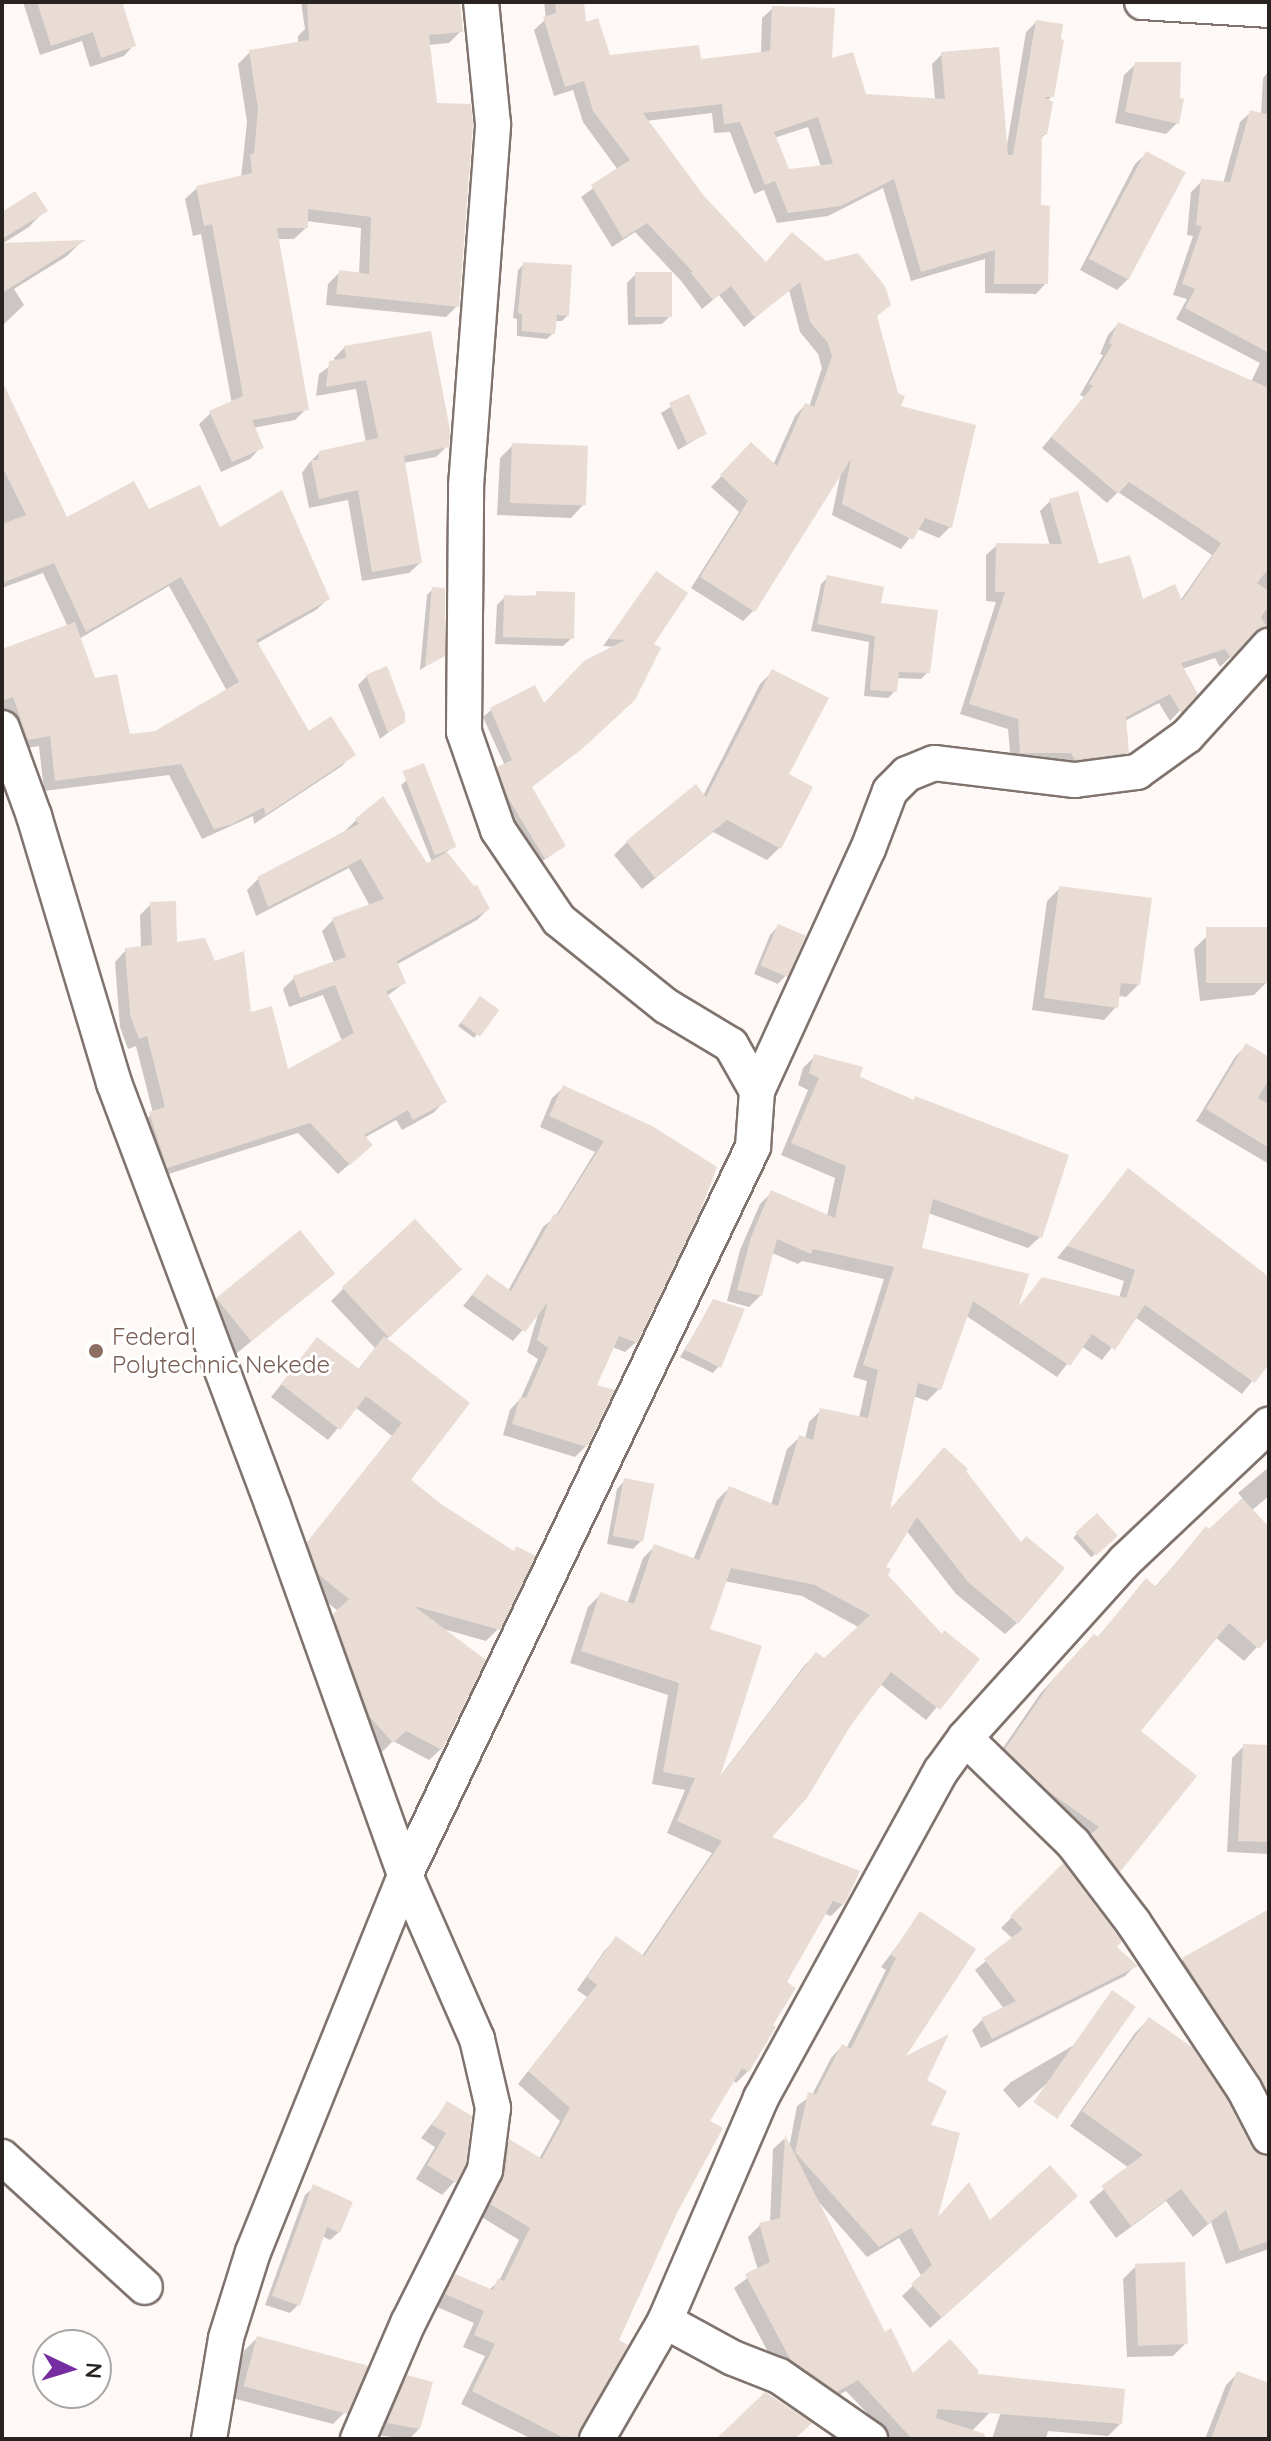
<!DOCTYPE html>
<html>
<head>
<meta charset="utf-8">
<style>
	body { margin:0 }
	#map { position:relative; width:1271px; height:2441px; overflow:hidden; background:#fef8f6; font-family:Quicksand,sans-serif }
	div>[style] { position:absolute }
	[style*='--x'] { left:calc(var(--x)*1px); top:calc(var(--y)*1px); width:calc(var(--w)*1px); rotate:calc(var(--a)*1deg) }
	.shadow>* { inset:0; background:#0003; transform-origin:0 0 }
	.building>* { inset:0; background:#e9dcd4; transform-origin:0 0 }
	.roads { filter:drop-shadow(2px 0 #80736d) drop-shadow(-2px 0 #80736d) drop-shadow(0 2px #80736d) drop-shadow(0 -2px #80736d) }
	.street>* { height:34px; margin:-17px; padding:0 17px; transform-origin:17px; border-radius:17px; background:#fff }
	.dots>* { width:22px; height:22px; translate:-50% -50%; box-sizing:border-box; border:4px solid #fff; border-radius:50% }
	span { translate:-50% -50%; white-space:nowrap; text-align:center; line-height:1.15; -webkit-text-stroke:6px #fff; paint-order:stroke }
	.education-label { font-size:24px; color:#785e54 }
	.left { translate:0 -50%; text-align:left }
	.frame { position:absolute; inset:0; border:4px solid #282220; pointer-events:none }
	.north { position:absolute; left:32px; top:2329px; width:80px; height:80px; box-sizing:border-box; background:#fff; border:2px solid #a9a7a6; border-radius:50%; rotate:94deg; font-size:22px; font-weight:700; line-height:32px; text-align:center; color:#282220 }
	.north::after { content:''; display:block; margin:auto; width:28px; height:36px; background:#752da1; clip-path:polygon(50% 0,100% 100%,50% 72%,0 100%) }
</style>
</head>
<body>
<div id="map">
	<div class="shadow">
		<i style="clip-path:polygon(23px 2px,120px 2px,134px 45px,124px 56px,90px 67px,82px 41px,40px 55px)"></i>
		<i style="clip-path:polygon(301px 2px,458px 2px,461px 31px,449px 43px,428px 45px,457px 306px,446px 317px,326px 305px,328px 284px,340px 272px,359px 275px,361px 228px,306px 221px,306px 228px,294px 239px,277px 239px,306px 409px,295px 420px,253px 428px,261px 447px,250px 459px,221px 472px,199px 424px,211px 413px,232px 404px,201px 234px,193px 236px,185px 199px,197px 188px,241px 178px,247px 122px,238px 64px,250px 52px,298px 44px,298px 36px,305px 29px)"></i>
		<i style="clip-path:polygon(evenodd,544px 2px,582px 2px,585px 24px,608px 57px,699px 61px,761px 54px,762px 18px,773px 8px,865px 95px,935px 100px,932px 64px,942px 54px,1007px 145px,1026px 32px,1036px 22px,1052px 96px,1047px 101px,1045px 134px,1040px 140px,1039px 207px,1046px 283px,1036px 294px,985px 293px,985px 259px,911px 281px,883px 188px,828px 216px,777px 223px,764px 190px,754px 194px,730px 132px,714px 133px,712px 113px,646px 121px,702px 197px,765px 264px,875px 317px,899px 408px,950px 527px,939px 538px,917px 529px,901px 549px,832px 515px,841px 472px,753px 611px,743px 621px,691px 588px,739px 512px,711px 487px,752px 444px,773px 465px,795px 416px,805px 405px,809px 407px,822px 368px,818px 354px,800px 332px,789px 290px,744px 327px,719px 295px,702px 309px,682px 282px,635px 232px,612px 247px,581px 197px,618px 170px,583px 122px,573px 90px,554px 96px,534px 30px,546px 19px,544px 2px,808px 127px,821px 167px,787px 172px,774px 138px,808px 127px)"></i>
		<i style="clip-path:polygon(1136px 64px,1177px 123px,1166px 134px,1115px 123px,1124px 75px)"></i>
		<i style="clip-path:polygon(1269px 71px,1269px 640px,1252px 636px,1220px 667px,1215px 658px,1182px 669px,1196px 693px,1170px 721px,1159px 703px,1125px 721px,1127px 752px,1117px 763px,1064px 769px,1011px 763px,1008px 729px,960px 714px,996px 602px,986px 601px,986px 555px,997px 545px,1050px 546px,1040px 511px,1050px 501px,1098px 566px,1142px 602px,1180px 601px,1212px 555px,1118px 492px,1107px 503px,1042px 448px,1084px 397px,1080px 395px,1103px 355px,1100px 354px,1108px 335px,1118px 324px,1251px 382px,1260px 363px,1176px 319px,1187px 299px,1173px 295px,1193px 236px,1187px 235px,1191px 192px,1202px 181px,1223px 184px,1240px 122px,1251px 112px,1261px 115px,1263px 78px)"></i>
		<i style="clip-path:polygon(1147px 153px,1128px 279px,1117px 290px,1080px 270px,1135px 164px)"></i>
		<i style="clip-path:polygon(45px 210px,29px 227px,2px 244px,2px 214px)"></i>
		<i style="clip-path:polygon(81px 242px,67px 256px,14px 289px,24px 305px,2px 326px,2px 245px)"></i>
		<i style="clip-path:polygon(524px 264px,568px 315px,562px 321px,554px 321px,553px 333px,547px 339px,517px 336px,517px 319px,513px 318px,518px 270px)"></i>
		<i style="clip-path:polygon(635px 275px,670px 316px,662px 324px,628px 325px,627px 283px)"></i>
		<i style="clip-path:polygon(430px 333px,441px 385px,447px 446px,436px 457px,403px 463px,420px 563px,409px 573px,362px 581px,348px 500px,309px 508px,302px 473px,309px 463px,320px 452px,366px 443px,356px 389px,316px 396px,319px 374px,335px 362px,334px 358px,345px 347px)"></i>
		<i style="clip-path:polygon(688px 396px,705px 434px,678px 450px,661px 413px)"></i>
		<i style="clip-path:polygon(evenodd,2px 400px,66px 520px,148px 512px,219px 530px,328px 599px,316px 610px,256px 644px,308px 733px,353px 754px,342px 766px,254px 824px,253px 816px,202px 839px,169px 775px,44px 791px,39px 746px,16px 750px,2px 708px,2px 652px,68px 627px,43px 573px,2px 588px,2px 400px,169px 586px,227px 691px,156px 733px,128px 736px,94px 680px,79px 639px,169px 586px)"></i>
		<i style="clip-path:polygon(513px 445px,583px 505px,571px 518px,497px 515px,500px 458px)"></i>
		<i style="clip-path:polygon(657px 573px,685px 594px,530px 787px,564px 846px,537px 865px,501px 806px,491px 777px,505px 766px,483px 717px,491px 710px,543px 707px,616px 647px,603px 646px)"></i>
		<i style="clip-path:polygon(828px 577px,878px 605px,928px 672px,921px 679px,896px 678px,895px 691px,888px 698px,864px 696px,869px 642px,811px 631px,821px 584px)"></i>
		<i style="clip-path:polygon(433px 589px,443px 655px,420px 670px,427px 595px)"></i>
		<i style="clip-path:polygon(573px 594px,572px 638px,563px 646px,495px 644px,497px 605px,505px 597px)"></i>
		<i style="clip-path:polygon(773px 671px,787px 775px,780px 847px,767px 860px,713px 832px,642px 889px,614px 855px,627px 842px,703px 796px,760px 684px)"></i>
		<i style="clip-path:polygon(367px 676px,403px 721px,380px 739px,358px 685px)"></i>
		<i style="clip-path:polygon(408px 779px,454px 846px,445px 853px,488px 909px,477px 920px,396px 965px,404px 983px,387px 996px,444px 1102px,433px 1113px,402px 1130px,396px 1120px,364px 1138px,359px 1156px,338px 1174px,298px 1133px,156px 1178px,139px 1125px,153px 1113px,136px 1046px,128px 1049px,120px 1027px,115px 962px,126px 950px,141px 948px,140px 915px,151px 904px,175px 944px,214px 964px,287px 1072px,342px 1041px,323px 995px,289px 1007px,283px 989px,294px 978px,334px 963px,322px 931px,333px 920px,370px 906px,349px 868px,256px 916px,247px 890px,258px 879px,345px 831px,356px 820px,426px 865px,432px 862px,401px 785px)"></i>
		<i style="clip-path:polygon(1060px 888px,1139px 984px,1126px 997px,1118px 996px,1116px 1007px,1104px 1020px,1032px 1010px,1047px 901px)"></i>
		<i style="clip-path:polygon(778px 926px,803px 937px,786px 975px,778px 984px,754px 974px,770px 935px)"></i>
		<i style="clip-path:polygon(1269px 929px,1267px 982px,1254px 995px,1200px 1001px,1194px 949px,1207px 936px)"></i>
		<i style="clip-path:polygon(477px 1002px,496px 1010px,474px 1038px,458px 1026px)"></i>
		<i style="clip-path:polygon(1247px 1045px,1269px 1059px,1269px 1164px,1196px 1121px,1235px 1057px)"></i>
		<i style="clip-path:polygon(evenodd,815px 1056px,912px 1101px,916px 1098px,1040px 1237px,1028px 1248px,928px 1213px,920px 1249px,1015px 1311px,1031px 1292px,1119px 1298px,1124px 1281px,1057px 1258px,1128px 1171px,1269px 1279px,1269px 1360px,1242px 1394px,1135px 1317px,1102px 1360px,1081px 1346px,1057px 1377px,965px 1315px,939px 1389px,927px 1401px,913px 1396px,887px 1513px,932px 1462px,1017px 1623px,1005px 1634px,956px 1594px,906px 1530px,883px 1567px,885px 1575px,941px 1636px,977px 1659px,926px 1720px,880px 1684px,768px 1838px,843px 1904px,831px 1916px,823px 1913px,784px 1982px,770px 2026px,748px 2071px,736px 2083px,732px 2080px,708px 2121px,695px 2173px,616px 2341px,577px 2439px,532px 2439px,461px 2404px,485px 2356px,463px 2347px,474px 2323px,435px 2306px,444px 2288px,456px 2276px,489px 2290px,499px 2281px,519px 2240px,480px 2216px,498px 2153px,509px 2142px,539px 2159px,560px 2121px,518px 2084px,587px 1997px,577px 1990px,605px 1950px,617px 1938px,642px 1956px,712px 1853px,667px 1833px,685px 1790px,652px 1784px,668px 1695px,570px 1663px,588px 1607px,600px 1595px,627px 1604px,643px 1558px,655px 1546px,693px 1560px,717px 1500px,729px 1488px,771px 1505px,787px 1449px,799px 1438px,805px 1439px,809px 1422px,821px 1410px,859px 1418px,867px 1381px,853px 1377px,884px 1279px,802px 1261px,798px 1264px,772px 1253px,761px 1295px,749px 1307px,727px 1301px,740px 1250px,760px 1204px,772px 1192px,827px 1216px,835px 1178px,781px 1155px,808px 1090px,798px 1085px,803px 1068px,815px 1056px,724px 1581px,802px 1596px,860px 1628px,824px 1661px,816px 1654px,804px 1666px,718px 1779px,707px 1630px,724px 1581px)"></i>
		<i style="clip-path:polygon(563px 1088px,714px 1167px,636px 1342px,625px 1352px,612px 1347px,594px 1386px,586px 1446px,575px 1457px,503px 1435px,510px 1410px,521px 1398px,538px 1359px,527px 1352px,539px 1311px,513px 1341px,463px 1306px,487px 1276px,508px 1291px,543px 1227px,555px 1217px,595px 1152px,540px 1127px,552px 1098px)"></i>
		<i style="clip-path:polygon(332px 1274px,236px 1354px,205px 1312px,217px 1299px)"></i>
		<i style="clip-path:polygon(446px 1282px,385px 1340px,468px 1403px,408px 1481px,498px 1629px,486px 1641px,440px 1628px,441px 1749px,429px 1760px,393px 1741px,381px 1753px,359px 1729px,322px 1627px,338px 1611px,308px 1587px,297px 1556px,392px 1436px,355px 1407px,328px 1440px,271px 1397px,317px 1340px,357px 1371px,375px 1348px,331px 1301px,344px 1288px)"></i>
		<i style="clip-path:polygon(714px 1301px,719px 1366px,713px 1373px,680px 1357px)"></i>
		<i style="clip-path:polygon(1269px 1467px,1269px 1496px,1251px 1511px,1269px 1530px,1269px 1634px,1244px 1661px,1215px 1637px,1138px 1732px,1194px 1776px,1105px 1885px,992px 1764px,1040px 1694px,1080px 1650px,1096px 1639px,1146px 1581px,1154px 1588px,1206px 1529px,1209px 1532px,1243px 1499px,1238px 1493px)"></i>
		<i style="clip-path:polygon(625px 1480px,642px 1540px,633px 1549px,607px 1544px,617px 1489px)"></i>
		<i style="left:1097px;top:1516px;width:27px;height:32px;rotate:48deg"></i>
		<i style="clip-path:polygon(1244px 1746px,1269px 1747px,1269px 1854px,1227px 1852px,1232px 1758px)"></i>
		<i style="clip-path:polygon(1063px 1866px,1114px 1947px,1135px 1966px,1125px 1976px,981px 2048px,972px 2030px,982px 2020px,1004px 2009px,975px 1970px,1013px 1939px,1001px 1928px)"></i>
		<i style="clip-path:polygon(1269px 1911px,1269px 2109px,1172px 1971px,1184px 1959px)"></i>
		<i style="clip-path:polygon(921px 1914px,900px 2061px,924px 2081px,934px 2223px,989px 2223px,1064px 2207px,930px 2328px,902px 2296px,922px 2277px,899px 2238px,867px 2257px,817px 2200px,884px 2334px,913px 2376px,976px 2376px,1120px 2424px,1108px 2436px,1048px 2431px,1046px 2439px,992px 2439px,1006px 2396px,964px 2439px,892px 2439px,846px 2391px,824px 2403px,778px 2371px,734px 2288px,758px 2270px,748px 2237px,760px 2225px,770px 2223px,773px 2149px,784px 2139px,789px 2148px,797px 2106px,812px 2095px,831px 2058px,842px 2046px,846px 2049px,886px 1970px,881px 1967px)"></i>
		<i style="clip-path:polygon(1125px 2015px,1019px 2108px,1003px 2090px,1011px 2082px)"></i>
		<i style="clip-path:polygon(1149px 2019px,1256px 2155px,1269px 2159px,1269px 2249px,1226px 2264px,1211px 2222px,1193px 2237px,1166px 2201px,1116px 2238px,1089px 2202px,1129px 2168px,1070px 2126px,1135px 2033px)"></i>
		<i style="clip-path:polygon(447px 2104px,464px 2163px,454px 2182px,442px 2195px,416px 2179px,435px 2147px,421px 2138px)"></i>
		<i style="clip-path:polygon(314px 2187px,339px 2232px,330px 2240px,322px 2236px,298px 2305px,290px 2313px,265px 2305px,305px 2195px)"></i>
		<i style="clip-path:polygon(1136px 2266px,1186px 2343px,1173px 2356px,1127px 2357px,1123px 2279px)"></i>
		<i style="clip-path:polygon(257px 2338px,346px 2411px,333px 2424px,232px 2398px,244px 2351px)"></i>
		<i style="clip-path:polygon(1238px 2373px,1269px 2385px,1269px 2439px,1205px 2439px,1226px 2385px)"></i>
		<i style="clip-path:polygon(408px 2378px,430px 2383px,418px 2430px,409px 2439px,376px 2435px,395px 2390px)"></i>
	</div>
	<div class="building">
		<i style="clip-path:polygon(37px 2px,122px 2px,136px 46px,101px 58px,93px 32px,51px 46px)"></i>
		<i style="clip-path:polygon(307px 2px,460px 2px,463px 32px,429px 35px,437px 103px,471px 104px,473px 124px,459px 307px,336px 294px,339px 270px,369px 274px,371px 217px,308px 209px,308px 228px,277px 228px,309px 410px,252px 420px,264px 448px,232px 462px,209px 411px,243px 396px,212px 224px,204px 226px,196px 186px,252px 173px,250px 154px,254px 154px,258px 109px,249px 50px,309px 40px)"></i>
		<i style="clip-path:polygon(evenodd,555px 2px,584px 2px,586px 22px,598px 18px,610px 55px,699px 45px,701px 59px,770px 51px,772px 6px,835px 8px,832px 58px,853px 52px,866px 94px,945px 99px,941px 52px,999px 47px,1008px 155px,1013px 155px,1036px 20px,1063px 24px,1061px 39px,1064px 40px,1054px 97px,1044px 97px,1053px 102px,1047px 135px,1042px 135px,1041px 205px,1050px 206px,1048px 284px,994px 284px,995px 250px,921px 272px,894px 179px,841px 206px,788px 213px,775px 181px,765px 185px,740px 122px,724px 124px,722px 104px,643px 113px,704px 196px,766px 262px,792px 232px,826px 261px,858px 253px,885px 286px,891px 305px,877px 316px,898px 393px,905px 396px,901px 406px,976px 425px,952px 528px,925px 518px,913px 540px,842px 504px,851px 459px,755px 612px,700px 577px,748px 501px,720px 475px,751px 442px,777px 466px,805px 403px,814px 407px,832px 356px,828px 343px,810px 322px,800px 282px,755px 318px,731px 286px,713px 300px,690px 272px,693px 272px,647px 223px,623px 238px,591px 185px,630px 160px,593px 111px,584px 81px,565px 87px,543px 17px,556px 13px,555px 2px,818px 117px,833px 164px,789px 169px,774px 132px,818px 117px)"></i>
		<i style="clip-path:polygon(1135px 62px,1181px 62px,1180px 98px,1184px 99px,1179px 124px,1125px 112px)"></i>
		<i style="clip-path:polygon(1250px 110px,1269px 115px,1269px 353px,1185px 308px,1195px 289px,1182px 284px,1202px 226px,1196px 225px,1201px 179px,1230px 182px)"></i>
		<i style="left:1146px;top:151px;width:45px;height:122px;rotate:28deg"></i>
		<i style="clip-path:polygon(35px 191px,48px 211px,2px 239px,2px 212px)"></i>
		<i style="clip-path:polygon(86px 240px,2px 293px,2px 243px)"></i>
		<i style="clip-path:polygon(523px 262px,572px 265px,569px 316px,557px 315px,555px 334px,522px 331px,522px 314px,518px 313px)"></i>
		<i style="left:672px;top:272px;width:45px;height:37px;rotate:90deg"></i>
		<i style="clip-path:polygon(1118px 322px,1269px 388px,1269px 568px,1257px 583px,1269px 591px,1269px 606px,1261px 617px,1267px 627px,1254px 633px,1231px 658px,1225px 649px,1181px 663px,1198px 694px,1181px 713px,1170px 694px,1126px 717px,1129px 753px,1075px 760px,1071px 753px,1020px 753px,1018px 719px,969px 704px,1005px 592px,995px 592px,996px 543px,1062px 544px,1049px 499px,1078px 491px,1099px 564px,1130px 555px,1143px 599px,1175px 584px,1182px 601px,1221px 543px,1129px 482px,1118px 494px,1051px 437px,1093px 386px,1089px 384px,1112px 345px,1109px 343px)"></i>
		<i style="clip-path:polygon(431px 331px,450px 430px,449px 447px,404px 456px,422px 563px,372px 572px,358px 490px,319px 499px,311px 460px,318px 460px,319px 451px,378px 438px,366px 380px,326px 387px,329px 361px,346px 358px,344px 346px)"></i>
		<i style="clip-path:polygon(2px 381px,67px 517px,134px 481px,149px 509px,200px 485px,220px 527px,282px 490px,330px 599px,256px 640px,309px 731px,331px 716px,356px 755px,265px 815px,264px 807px,230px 825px,214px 829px,181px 764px,55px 781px,50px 736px,28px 740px,13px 697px,2px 701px,2px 649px,75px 622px,95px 678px,117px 674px,130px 734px,155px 731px,239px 682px,181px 577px,86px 632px,54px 563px,2px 583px,2px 524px,26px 515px,2px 466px)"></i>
		<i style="left:689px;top:394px;width:44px;height:22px;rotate:66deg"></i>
		<i style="left:512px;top:443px;width:76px;height:60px;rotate:2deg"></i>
		<i style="clip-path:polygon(656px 571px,688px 593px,654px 644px,661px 648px,635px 700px,582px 749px,532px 787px,566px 846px,545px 859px,508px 798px,497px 767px,512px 760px,490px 708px,535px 685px,544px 703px,584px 661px,625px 640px,608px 639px)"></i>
		<i style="clip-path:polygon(827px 575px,884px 587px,881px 603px,938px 610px,930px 673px,899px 672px,897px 692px,870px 690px,875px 636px,817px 624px)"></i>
		<i style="clip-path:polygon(432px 587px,445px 588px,445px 656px,425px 667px)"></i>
		<i style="clip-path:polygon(536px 591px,575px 592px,574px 639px,503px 637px,504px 595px,536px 596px)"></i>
		<i style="clip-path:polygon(387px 666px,405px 714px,405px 722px,388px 733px,366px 675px)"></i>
		<i style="clip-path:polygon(772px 669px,829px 698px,789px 774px,813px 787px,781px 849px,727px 820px,655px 878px,626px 841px,696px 784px,706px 797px)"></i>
		<i style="left:424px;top:763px;width:90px;height:23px;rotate:69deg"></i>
		<i style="clip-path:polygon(383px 796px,427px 863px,447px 852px,474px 886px,477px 885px,490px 909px,397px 961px,406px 983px,386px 991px,447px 1102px,413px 1120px,408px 1110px,364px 1135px,373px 1145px,350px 1165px,310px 1123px,167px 1168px,149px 1112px,165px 1107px,147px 1036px,139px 1039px,130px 1015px,125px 948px,152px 945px,150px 902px,176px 901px,177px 942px,205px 938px,215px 961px,244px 951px,251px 1012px,272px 1006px,288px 1069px,354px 1033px,335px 985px,300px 998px,293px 976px,346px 957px,332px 918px,384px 899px,361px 859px,268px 907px,257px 877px,359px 824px,355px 819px)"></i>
		<i style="clip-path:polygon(1059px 886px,1152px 898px,1140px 985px,1121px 983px,1118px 1008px,1044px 998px)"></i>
		<i style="left:778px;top:924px;width:30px;height:45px;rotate:23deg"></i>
		<i style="left:1269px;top:927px;width:56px;height:63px;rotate:90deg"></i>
		<i style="left:480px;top:996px;width:24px;height:33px;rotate:36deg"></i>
		<i style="clip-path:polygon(1246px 1043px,1269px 1057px,1269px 1079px,1258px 1098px,1269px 1104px,1269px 1148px,1206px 1109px)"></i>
		<i style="clip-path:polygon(evenodd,814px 1054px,863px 1067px,860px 1077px,914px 1100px,915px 1096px,1069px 1155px,1042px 1238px,933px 1199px,922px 1248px,1029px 1274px,1018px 1308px,1042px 1277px,1126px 1298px,1135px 1270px,1067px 1246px,1128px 1168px,1269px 1277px,1269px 1364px,1255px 1383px,1145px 1305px,1115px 1350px,1092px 1334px,1070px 1366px,973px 1301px,941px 1390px,918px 1383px,890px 1509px,944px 1447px,968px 1469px,966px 1471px,1021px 1542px,1026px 1536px,1065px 1568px,1018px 1624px,968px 1582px,917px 1517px,886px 1567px,891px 1569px,888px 1575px,942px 1634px,944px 1630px,980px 1659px,940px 1710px,891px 1672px,851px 1725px,807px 1798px,772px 1837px,860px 1871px,844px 1905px,833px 1901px,787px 1982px,796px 1988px,773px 2025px,776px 2027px,749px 2072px,742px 2068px,710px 2121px,723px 2128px,677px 2213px,619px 2340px,628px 2345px,577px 2439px,566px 2439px,472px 2391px,495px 2344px,474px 2335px,484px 2311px,445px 2294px,455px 2274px,493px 2290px,498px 2278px,504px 2281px,530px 2228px,490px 2204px,505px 2173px,509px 2139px,542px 2159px,570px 2108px,528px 2071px,597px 1985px,587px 1977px,616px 1936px,644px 1956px,722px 1841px,677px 1821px,695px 1778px,663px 1772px,679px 1683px,581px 1651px,600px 1592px,634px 1604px,654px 1544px,699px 1560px,729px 1486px,778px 1506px,799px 1435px,813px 1440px,820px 1408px,868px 1418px,878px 1370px,863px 1365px,894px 1267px,813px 1249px,811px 1254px,777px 1239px,762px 1296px,737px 1290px,751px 1237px,771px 1190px,835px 1218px,846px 1166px,791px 1143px,819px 1078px,809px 1073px,814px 1054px,731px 1568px,815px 1585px,870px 1615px,824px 1658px,816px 1652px,720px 1777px,762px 1646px,710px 1629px,731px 1568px)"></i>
		<i style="clip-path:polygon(563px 1085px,652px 1126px,717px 1167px,699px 1214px,637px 1343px,619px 1336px,597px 1385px,615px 1390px,587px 1447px,512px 1424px,520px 1397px,526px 1398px,548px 1348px,537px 1340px,548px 1302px,525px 1332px,472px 1295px,487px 1274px,511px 1291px,554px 1214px,557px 1216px,604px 1141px,549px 1116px)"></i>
		<i style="left:415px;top:1219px;width:69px;height:100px;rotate:47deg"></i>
		<i style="left:300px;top:1230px;width:56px;height:108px;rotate:51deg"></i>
		<i style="clip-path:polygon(713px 1299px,745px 1309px,721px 1368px,685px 1350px)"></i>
		<i style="clip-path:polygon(384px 1336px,470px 1403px,411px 1480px,441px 1504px,514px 1551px,516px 1546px,536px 1556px,500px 1630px,414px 1606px,486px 1660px,442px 1750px,406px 1731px,393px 1743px,370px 1717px,333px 1614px,349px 1599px,319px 1575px,307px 1542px,402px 1423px,366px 1396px,340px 1430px,281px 1384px,317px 1337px,359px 1369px)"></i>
		<i style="left:624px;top:1478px;width:31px;height:59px;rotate:11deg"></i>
		<i style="clip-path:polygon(1242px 1498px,1269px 1527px,1269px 1637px,1259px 1649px,1229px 1623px,1141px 1731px,1197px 1776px,1120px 1872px,1091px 1834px,1099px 1827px,1049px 1792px,1005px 1749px,1054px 1678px,1094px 1634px,1098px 1637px,1146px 1578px,1156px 1587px,1206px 1526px,1209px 1529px)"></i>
		<i style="left:1097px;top:1513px;width:31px;height:29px;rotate:48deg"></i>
		<i style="clip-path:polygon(1243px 1744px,1269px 1745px,1269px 1842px,1238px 1841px)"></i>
		<i style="clip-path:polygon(1063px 1863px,1122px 1941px,1117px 1947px,1138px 1966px,992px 2039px,981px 2018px,1016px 2001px,984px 1959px,1023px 1929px,1010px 1916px)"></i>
		<i style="clip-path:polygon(1269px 1909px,1269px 2094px,1182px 1958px)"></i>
		<i style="clip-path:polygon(920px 1911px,976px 1949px,906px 2056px,949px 2034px,927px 2080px,947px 2091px,931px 2125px,960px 2133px,938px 2217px,969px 2182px,990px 2220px,1050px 2165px,1078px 2196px,942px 2318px,911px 2284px,932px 2265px,911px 2228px,879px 2247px,795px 2152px,808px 2092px,816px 2094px,842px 2044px,851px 2049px,896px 1958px,891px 1955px)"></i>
		<i style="left:1112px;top:1990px;width:29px;height:137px;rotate:35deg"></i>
		<i style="clip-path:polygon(1149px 2017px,1192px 2047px,1227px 2099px,1251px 2146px,1259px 2154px,1269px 2157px,1269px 2241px,1240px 2251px,1226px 2210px,1208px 2224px,1181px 2189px,1131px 2226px,1101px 2186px,1143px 2155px,1082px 2111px)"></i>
		<i style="clip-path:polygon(447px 2101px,472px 2116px,466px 2164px,456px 2183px,427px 2165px,446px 2133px,432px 2125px)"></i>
		<i style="clip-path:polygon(785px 2135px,885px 2332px,891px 2328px,913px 2373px,950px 2339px,978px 2370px,978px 2374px,1125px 2389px,1122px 2424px,938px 2409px,936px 2418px,985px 2434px,984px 2439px,912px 2439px,858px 2380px,837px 2392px,790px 2359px,745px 2274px,770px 2262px,759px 2223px,780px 2218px)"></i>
		<i style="clip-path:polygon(313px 2184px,353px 2202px,340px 2233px,327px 2227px,300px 2306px,272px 2296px)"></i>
		<i style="left:1185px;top:2262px;width:82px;height:50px;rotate:88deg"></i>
		<i style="left:257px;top:2336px;width:115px;height:52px;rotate:15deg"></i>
		<i style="clip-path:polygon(1237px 2371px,1269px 2383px,1269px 2439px,1211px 2439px)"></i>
		<i style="clip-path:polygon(407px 2375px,433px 2382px,420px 2429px,387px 2423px)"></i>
		<i style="clip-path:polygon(765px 2392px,812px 2423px,795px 2439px,716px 2439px)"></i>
	</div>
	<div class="roads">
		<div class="street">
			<i style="--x:1142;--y:2;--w:127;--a:3.6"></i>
			<i style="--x:2;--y:728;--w:94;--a:70"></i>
			<i style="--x:34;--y:816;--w:279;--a:73.3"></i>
			<i style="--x:114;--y:1083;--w:452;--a:69.4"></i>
			<i style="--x:273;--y:1506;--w:392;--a:70.3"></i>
			<i style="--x:405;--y:1875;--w:179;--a:66.3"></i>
			<i style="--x:477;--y:2039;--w:71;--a:76.9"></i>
			<i style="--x:493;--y:2108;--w:63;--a:97.4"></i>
			<i style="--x:485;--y:2170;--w:171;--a:116.7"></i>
			<i style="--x:408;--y:2323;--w:126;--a:113.3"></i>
			<i style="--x:757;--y:1091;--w:266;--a:-65.4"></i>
			<i style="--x:868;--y:849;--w:62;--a:-69.2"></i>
			<i style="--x:890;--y:791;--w:24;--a:-45"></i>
			<i style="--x:907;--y:774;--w:29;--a:-22"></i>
			<i style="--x:934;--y:763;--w:142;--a:6.9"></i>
			<i style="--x:1075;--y:780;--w:63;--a:-7.4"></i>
			<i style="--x:1137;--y:772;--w:62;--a:-35.8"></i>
			<i style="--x:1187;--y:736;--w:122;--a:-47.7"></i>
			<i style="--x:965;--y:1738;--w:151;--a:44.2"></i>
			<i style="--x:1073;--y:1843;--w:99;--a:52.8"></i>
			<i style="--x:1133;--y:1922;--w:201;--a:56.4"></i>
			<i style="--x:1244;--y:2089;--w:54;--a:62.5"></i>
			<i style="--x:2;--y:2157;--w:193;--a:42.3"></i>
			<i style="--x:665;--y:2321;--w:77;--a:28.6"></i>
			<i style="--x:733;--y:2358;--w:49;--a:21.4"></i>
			<i style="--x:779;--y:2376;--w:111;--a:34.7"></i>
			<i style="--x:209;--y:2439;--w:102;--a:-80.4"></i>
			<i style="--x:226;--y:2338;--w:90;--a:-72.6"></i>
			<i style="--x:253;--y:2252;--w:406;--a:-68"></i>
			<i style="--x:405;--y:1875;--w:807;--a:-64.45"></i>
			<i style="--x:753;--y:1147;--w:56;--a:-85.9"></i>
			<i style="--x:757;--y:1091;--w:53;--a:-119.5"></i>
			<i style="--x:731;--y:1045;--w:76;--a:-149"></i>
			<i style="--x:666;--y:1006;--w:137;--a:-141.2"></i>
			<i style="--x:559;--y:920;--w:109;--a:-124.1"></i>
			<i style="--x:498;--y:830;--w:104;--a:-109.1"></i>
			<i style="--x:464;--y:732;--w:246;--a:-89.5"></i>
			<i style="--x:466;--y:486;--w:363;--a:-85.7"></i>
			<i style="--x:493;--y:124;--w:123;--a:-95.6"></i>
			<i style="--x:597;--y:2439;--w:136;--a:-60"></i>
			<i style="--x:665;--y:2321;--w:243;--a:-66.7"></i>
			<i style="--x:761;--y:2098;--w:373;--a:-61.2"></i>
			<i style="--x:941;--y:1771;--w:41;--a:-54"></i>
			<i style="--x:965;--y:1738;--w:240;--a:-47.9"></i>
			<i style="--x:1126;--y:1560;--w:197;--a:-43.4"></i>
		</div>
	</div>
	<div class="dots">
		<i style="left:96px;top:1351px;background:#8d6e63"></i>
	</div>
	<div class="education-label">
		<span class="left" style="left:112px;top:1351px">Federal<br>Polytechnic Nekede</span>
	</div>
	<div class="frame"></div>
	<div class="north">N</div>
</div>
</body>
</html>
